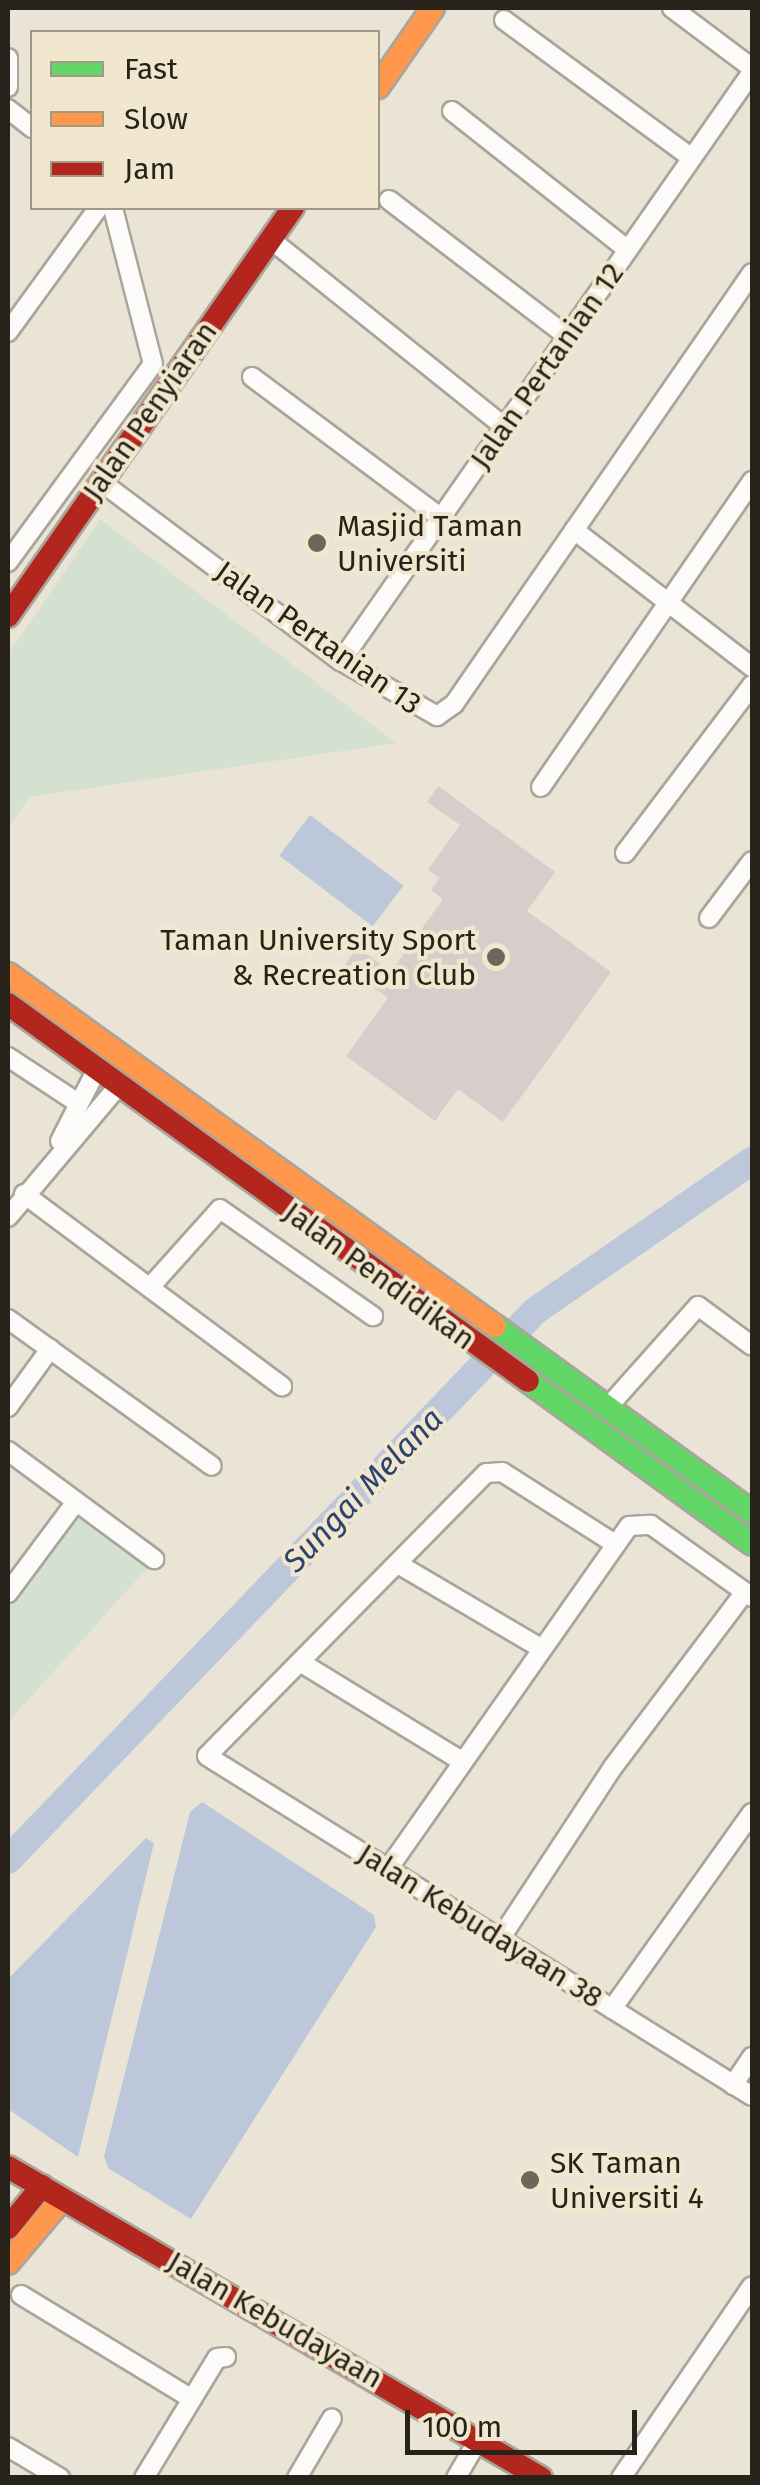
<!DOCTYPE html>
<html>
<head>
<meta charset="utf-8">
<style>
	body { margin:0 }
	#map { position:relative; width:760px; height:2485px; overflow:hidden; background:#e9e4d6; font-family:"Fira Sans",sans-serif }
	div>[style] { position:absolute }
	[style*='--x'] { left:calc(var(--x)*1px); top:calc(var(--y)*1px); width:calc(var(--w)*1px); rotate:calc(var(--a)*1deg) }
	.green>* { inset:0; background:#d5e1d0 }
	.water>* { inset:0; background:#bdc7da; transform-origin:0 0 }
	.river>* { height:28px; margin:-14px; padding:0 14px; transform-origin:14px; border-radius:14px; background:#bdc7da }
	.building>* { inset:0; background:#d5cecb }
	.roads { filter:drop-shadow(2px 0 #a9a59a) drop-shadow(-2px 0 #a9a59a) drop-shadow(0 2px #a9a59a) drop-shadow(0 -2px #a9a59a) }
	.street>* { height:18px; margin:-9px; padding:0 9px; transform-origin:9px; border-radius:9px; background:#fcfbf9 }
	.fast>* { height:22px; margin:-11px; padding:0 11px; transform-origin:11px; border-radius:11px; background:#63d668 }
	.slow>* { height:22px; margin:-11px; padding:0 11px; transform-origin:11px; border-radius:11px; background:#ff974d }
	.jam>* { height:22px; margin:-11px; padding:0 11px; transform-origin:11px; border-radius:11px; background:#b3261e }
	.dots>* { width:28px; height:28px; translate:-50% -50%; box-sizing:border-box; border:5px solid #f1e7ce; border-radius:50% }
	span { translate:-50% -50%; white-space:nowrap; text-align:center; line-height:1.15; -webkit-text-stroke:8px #f1e7ce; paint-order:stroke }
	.street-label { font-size:30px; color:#27231a }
	.poi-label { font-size:30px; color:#27231a }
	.left { translate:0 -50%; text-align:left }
	.right { translate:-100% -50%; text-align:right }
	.water-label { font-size:32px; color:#2d436f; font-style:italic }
	.frame { position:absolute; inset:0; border:10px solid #27231a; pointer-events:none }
	.legend { position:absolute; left:30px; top:30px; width:350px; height:180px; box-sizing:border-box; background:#f1e7ce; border:2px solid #a09986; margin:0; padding:12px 18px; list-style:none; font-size:30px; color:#27231a }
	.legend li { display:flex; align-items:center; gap:20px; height:50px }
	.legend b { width:50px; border:2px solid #a09986 }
	.scale { position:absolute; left:405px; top:2410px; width:232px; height:45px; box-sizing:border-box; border:5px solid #27231a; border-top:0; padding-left:12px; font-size:30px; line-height:35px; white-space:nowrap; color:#27231a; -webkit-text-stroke:8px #f1e7ce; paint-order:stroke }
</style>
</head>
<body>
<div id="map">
	<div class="green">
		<i style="clip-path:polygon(100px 519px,396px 743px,29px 797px,8px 829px,8px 655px)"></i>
		<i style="clip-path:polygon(85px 1517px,151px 1564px,8px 1722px,8px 1608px,74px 1518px)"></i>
	</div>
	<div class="water">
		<i style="left:310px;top:815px;width:117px;height:51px;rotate:37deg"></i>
		<i style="clip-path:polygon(202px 1802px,374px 1915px,376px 1927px,191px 2219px,108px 2168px,104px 2157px,190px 1812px)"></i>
		<i style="clip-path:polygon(146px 1838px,154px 1843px,78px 2157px,8px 2109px,8px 1979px)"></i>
	</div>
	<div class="river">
		<i style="--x:8;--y:1860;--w:761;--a:-46.17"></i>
		<i style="--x:535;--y:1311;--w:264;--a:-34.7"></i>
	</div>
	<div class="building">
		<i style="clip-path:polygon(438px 786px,555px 872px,527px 911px,611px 972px,503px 1122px,458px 1089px,435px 1121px,346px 1056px,388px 998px,344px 966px,357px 947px,391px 972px,443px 899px,431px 890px,440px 878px,428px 870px,460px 825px,427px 802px)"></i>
	</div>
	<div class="roads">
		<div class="street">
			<i style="--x:672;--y:8;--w:100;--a:36.9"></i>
			<i style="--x:504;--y:20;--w:233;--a:36.3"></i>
			<i style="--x:8;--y:58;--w:29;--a:90"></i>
			<i style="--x:8;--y:109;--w:31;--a:38"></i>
			<i style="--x:452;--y:111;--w:224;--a:38.3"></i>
			<i style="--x:389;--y:200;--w:225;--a:37.4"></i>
			<i style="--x:270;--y:239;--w:301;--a:38.7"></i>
			<i style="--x:8;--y:332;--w:153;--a:-54"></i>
			<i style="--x:252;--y:377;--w:236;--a:36.7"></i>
			<i style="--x:100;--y:481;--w:301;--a:36.8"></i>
			<i style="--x:341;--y:661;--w:111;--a:29.8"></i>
			<i style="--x:437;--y:716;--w:21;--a:-35"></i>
			<i style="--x:454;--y:704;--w:524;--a:-55.34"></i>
			<i style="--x:574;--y:530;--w:225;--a:37.6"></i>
			<i style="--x:8;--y:562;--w:245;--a:-53.8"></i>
			<i style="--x:153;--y:364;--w:161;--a:-104.4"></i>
			<i style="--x:341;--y:661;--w:718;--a:-55.09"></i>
			<i style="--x:541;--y:787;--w:372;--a:-55.4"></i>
			<i style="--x:625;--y:853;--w:211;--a:-52.9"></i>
			<i style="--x:709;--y:918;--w:71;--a:-53"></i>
			<i style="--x:8;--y:1057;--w:84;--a:33.3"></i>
			<i style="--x:60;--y:1141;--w:81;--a:-62.8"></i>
			<i style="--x:24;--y:1194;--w:322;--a:36.7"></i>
			<i style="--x:8;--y:1217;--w:172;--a:-49.9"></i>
			<i style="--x:151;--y:1286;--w:103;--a:-48.1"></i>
			<i style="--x:220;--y:1209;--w:187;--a:35"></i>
			<i style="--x:8;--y:1319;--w:251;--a:35.8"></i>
			<i style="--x:8;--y:1407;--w:72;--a:-54.1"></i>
			<i style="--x:608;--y:1407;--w:135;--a:-48.3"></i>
			<i style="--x:698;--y:1306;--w:67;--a:36.5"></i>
			<i style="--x:8;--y:1451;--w:182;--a:36.5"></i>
			<i style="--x:612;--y:1542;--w:130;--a:-147.5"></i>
			<i style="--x:502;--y:1472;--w:16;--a:176"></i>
			<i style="--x:486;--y:1473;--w:397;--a:134.6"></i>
			<i style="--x:207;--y:1756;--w:642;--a:31.96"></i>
			<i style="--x:398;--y:1564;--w:164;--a:30.5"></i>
			<i style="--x:8;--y:1593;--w:112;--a:-53.3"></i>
			<i style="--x:300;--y:1662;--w:188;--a:31.5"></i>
			<i style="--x:388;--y:1869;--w:419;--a:-54.9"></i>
			<i style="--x:629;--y:1526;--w:22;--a:-3"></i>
			<i style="--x:651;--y:1525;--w:124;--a:35.5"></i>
			<i style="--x:500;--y:1939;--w:206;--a:-56.7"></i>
			<i style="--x:613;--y:1767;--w:219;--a:-53"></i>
			<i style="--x:612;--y:2009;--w:241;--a:-54.5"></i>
			<i style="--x:733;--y:2085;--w:34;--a:-56"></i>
			<i style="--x:21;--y:2295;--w:200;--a:31.3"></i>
			<i style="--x:8;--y:2447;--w:61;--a:30.8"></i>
			<i style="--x:144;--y:2478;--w:140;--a:-58.7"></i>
			<i style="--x:217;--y:2358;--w:9;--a:-6"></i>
			<i style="--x:297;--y:2478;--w:69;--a:-59.7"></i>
			<i style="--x:456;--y:2478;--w:44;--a:-59.9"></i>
			<i style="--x:621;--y:2478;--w:232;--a:-55.7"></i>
		</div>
		<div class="fast">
			<i style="--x:495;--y:1326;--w:317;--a:35.9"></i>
			<i style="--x:528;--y:1381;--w:277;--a:36"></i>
		</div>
		<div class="slow">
			<i style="--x:378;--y:87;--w:96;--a:-55.2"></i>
			<i style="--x:8;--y:974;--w:601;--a:35.86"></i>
			<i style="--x:8;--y:2263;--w:84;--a:-49.8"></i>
		</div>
		<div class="jam">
			<i style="--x:8;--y:616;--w:498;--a:-55.1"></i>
			<i style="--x:8;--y:1004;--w:642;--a:35.94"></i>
			<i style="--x:8;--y:2167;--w:617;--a:30.26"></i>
			<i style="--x:8;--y:2228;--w:54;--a:-51"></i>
		</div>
	</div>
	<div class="dots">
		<i style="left:317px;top:543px;background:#6b675c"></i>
		<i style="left:496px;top:957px;background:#6b675c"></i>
		<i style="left:530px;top:2180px;background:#6b675c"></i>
	</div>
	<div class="street-label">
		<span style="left:547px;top:366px;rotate:-55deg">Jalan Pertanian 12</span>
		<span style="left:150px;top:411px;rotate:-55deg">Jalan Penyiaran</span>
		<span style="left:318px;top:638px;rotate:35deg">Jalan Pertanian 13</span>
		<span style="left:379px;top:1276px;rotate:36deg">Jalan Pendidikan</span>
		<span style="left:480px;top:1926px;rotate:32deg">Jalan Kebudayaan 38</span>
		<span style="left:275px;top:2320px;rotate:30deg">Jalan Kebudayaan</span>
	</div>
	<div class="poi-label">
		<span class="left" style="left:337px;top:543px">Masjid Taman<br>Universiti</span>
		<span class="right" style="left:476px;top:957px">Taman University Sport<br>&amp; Recreation Club</span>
		<span class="left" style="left:550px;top:2180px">SK Taman<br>Universiti 4</span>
	</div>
	<div class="water-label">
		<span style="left:363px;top:1490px;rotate:-46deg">Sungai Melana</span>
	</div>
	<div class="frame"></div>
	<ul class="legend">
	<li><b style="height:12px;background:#63d668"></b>Fast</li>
	<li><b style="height:12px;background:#ff974d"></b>Slow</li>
	<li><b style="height:12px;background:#b3261e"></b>Jam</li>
	</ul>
	<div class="scale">100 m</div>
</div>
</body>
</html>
